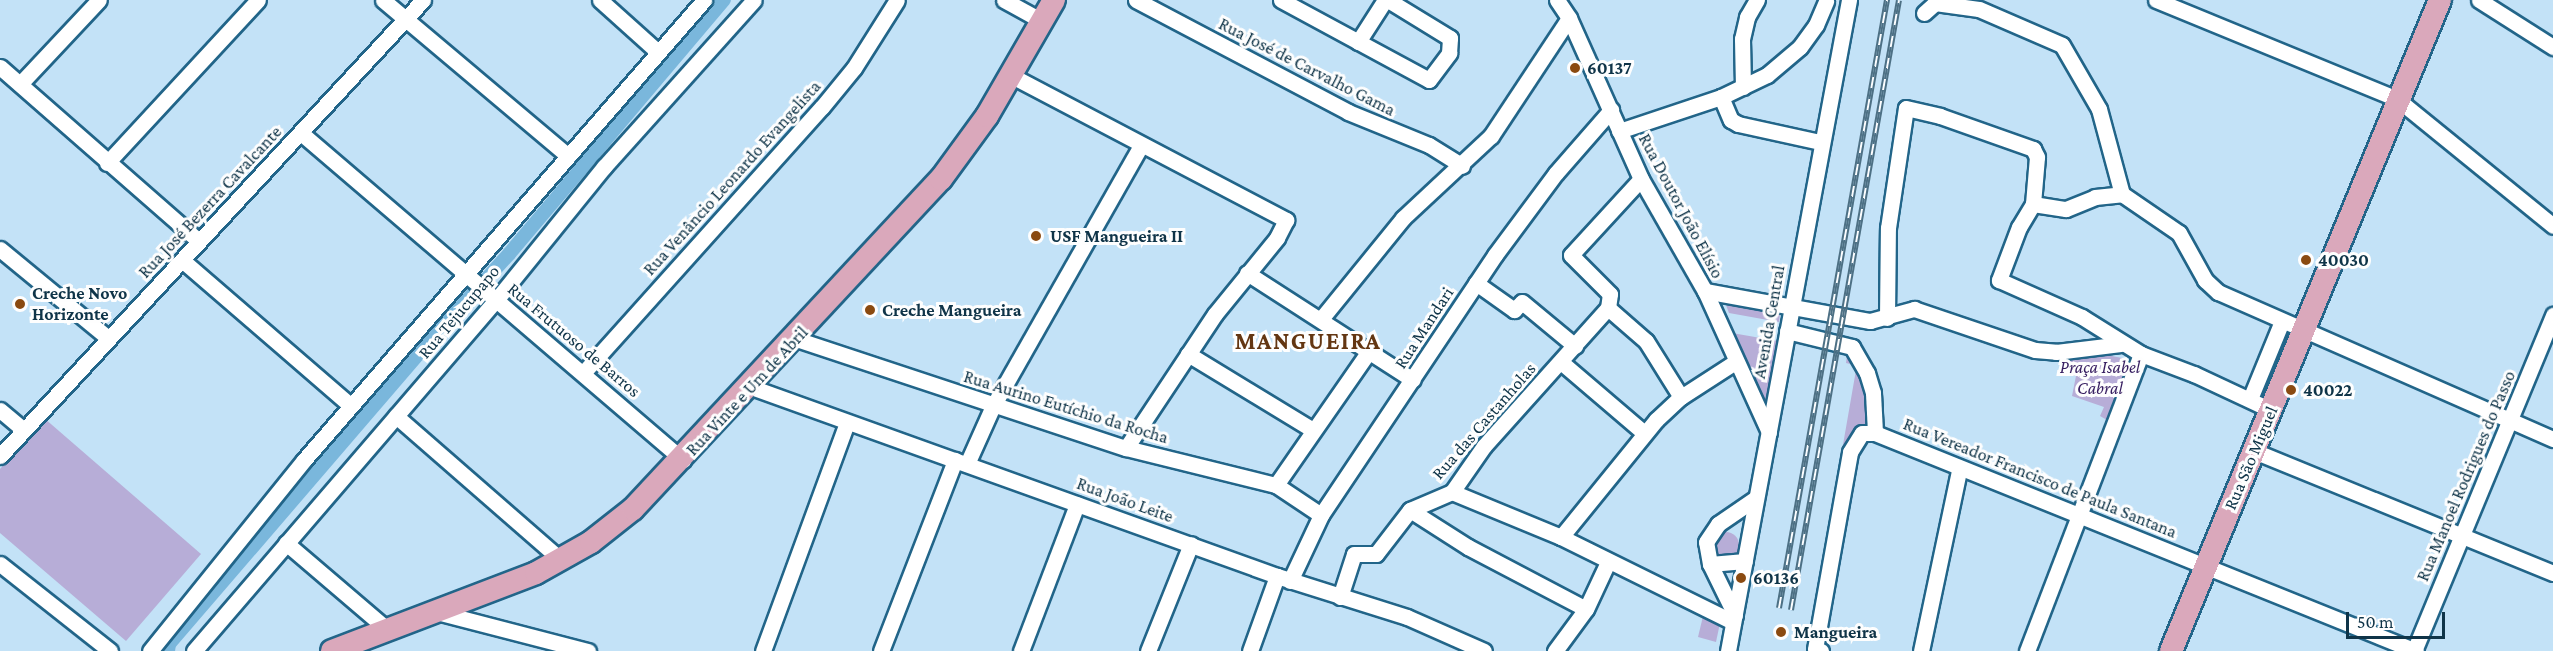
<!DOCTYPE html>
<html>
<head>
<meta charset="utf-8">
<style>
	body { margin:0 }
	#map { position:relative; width:2553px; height:651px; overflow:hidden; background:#c3e2f7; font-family:"Crimson Pro",serif }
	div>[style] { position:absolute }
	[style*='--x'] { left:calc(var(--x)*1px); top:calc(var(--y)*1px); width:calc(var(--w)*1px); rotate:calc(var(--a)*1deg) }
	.green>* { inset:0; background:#b7add7 }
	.round { border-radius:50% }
	.canal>* { height:14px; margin:-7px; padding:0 7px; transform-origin:7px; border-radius:7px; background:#7ab7dc }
	.roads { filter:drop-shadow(2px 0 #226589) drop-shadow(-2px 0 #226589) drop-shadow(0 2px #226589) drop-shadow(0 -2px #226589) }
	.street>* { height:15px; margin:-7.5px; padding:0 7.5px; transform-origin:7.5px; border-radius:7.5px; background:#fff }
	.primary>* { height:22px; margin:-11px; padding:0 11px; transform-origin:11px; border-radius:11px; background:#daa8bb }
	.rail>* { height:6px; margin-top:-3px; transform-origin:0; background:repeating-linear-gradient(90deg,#fefefe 0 11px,#4d7084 0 22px); box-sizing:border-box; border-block:2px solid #4d7084 }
	.dots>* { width:16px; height:16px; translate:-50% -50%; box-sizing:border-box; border:3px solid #fefefe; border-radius:50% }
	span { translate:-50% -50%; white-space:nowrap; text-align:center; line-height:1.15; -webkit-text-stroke:6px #fefefe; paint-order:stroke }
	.street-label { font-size:18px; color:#0f3448 }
	.poi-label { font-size:18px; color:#0f3448; font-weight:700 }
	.left { translate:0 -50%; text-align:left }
	.park-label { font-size:18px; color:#361d60; font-style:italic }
	.district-label { font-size:24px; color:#633612; font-weight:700; letter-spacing:1.5px }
	.scale { position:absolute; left:2346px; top:612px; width:99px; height:27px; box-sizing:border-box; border:3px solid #0f3448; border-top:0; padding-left:8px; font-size:18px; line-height:21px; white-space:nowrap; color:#0f3448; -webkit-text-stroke:4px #fefefe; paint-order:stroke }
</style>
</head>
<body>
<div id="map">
	<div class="green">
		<i style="clip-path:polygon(1726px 305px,1780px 314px,1779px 322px,1729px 313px)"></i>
		<i style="clip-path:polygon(1732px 333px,1778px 341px,1768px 411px,1752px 379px)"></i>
		<i style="clip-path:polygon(1848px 348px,1862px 356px,1870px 423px,1845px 463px,1840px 462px,1856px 370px,1854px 365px,1846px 363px)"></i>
		<i style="clip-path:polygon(2107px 355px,2122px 358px,2127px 367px,2107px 420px,2100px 416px,2104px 407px,2072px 396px,2076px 376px,2061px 372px,2064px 361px)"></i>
		<i style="clip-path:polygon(44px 418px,201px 554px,126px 641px,0 533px,0 469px)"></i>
		<i class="round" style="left:1713px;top:532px;width:26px;height:26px"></i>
		<i style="clip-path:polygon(1704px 612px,1720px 623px,1716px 642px,1698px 637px)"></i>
	</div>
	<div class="canal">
		<i style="--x:168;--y:651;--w:7;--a:-82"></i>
		<i style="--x:169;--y:644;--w:393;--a:-49.3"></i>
		<i style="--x:425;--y:346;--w:125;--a:-47.6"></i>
		<i style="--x:509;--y:254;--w:333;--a:-49.8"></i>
	</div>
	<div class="roads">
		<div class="street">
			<i style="--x:383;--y:0;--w:242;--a:40.1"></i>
			<i style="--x:600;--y:0;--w:78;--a:41.9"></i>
			<i style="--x:1004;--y:0;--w:43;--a:28.9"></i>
			<i style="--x:1136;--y:0;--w:240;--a:27.8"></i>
			<i style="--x:1348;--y:112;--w:87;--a:22.2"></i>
			<i style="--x:1429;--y:145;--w:39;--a:32"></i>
			<i style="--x:1281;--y:0;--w:168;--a:28.4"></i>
			<i style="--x:1429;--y:80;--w:34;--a:-53"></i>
			<i style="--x:1449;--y:53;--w:15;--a:-86"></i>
			<i style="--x:1450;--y:38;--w:73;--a:-148.5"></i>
			<i style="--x:1557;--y:0;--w:22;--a:56"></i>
			<i style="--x:1569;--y:18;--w:176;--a:65.9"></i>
			<i style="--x:1641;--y:179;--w:129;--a:60.3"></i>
			<i style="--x:1705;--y:291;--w:155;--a:65.6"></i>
			<i style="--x:2156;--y:0;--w:261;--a:22.3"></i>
			<i style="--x:2397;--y:99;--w:201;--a:39.1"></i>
			<i style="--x:2479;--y:0;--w:88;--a:32.4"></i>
			<i style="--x:1924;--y:13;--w:15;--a:-42"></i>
			<i style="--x:1935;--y:3;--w:44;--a:7.8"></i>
			<i style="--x:1979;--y:9;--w:90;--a:23.4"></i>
			<i style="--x:2062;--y:45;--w:74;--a:60"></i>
			<i style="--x:2099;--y:109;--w:88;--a:74.9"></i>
			<i style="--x:1358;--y:42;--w:50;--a:-57.3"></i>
			<i style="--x:0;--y:67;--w:264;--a:41.2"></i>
			<i style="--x:1012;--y:76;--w:310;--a:27.7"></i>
			<i style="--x:1286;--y:220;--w:20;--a:117"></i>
			<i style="--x:1277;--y:238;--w:98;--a:129.2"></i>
			<i style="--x:1215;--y:314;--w:161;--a:123.6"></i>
			<i style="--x:20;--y:84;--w:115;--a:-46.8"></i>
			<i style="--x:1743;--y:87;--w:48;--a:-91.2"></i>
			<i style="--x:1742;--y:39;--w:23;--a:-77"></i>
			<i style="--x:1747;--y:17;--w:20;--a:-60"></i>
			<i style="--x:1721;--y:97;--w:25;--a:67"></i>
			<i style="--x:1731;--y:120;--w:8;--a:30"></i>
			<i style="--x:1738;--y:124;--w:84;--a:12.4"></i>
			<i style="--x:1619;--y:131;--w:108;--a:-18.4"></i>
			<i style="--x:1721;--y:97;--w:51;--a:-25.6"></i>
			<i style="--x:1767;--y:75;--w:43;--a:-40.3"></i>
			<i style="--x:1800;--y:47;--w:27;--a:-54"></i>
			<i style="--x:1816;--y:25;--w:26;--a:-67"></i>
			<i style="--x:301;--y:133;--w:503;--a:40.56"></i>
			<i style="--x:107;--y:163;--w:222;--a:-47.2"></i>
			<i style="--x:2033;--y:204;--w:33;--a:9"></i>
			<i style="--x:2066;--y:209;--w:31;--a:-22"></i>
			<i style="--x:2095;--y:197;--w:27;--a:-6"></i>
			<i style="--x:2122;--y:194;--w:69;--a:34.4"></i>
			<i style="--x:2179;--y:233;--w:54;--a:61"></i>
			<i style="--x:2205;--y:280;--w:18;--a:43"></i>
			<i style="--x:2218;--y:292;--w:366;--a:23.7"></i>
			<i style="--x:2033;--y:204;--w:27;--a:121"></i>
			<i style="--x:2019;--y:227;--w:57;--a:110.7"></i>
			<i style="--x:1999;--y:280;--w:91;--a:24"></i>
			<i style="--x:2082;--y:317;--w:70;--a:32.1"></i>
			<i style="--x:2141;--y:354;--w:57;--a:20.7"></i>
			<i style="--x:2194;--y:374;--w:85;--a:25.1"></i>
			<i style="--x:0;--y:249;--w:140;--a:39.5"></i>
			<i style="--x:182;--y:260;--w:223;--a:40.8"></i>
			<i style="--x:1247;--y:273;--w:197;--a:32.8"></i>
			<i style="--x:1476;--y:283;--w:47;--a:35.4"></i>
			<i style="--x:1514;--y:310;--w:11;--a:-45"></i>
			<i style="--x:1522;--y:302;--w:69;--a:39.7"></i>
			<i style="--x:1705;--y:291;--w:168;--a:10.3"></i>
			<i style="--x:1870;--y:321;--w:46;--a:-15.3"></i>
			<i style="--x:1914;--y:309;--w:128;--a:18.7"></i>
			<i style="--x:2035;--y:350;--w:21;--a:5"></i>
			<i style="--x:2056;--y:352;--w:65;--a:-7"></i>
			<i style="--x:1608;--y:308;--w:50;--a:41"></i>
			<i style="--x:1646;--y:341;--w:66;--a:58"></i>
			<i style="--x:1887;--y:318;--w:90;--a:-89.4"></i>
			<i style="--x:1888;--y:228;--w:121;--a:-81.5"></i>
			<i style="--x:1906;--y:108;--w:35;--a:13"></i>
			<i style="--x:1940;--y:116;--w:99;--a:19.5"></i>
			<i style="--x:2033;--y:149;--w:9;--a:63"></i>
			<i style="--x:2037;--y:157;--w:47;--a:94.9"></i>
			<i style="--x:1321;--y:319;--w:130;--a:-50.9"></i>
			<i style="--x:1403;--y:218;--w:120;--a:-43"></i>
			<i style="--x:1491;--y:136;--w:141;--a:-56.5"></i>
			<i style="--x:1787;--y:331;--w:67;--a:13.8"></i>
			<i style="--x:1852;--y:347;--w:30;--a:60"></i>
			<i style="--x:1867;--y:373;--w:21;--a:73"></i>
			<i style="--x:1873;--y:393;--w:40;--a:87.1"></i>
			<i style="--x:1875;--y:433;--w:583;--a:21.95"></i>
			<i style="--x:796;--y:339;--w:348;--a:18.3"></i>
			<i style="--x:1126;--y:448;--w:154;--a:13.9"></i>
			<i style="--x:1276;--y:485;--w:54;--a:33.7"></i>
			<i style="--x:1188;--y:354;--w:146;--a:31.3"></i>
			<i style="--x:1561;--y:362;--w:109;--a:40.5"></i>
			<i style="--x:584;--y:372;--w:356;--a:-48.1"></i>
			<i style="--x:822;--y:107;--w:50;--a:-50.6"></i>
			<i style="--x:854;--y:68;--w:80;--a:-57.7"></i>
			<i style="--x:751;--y:387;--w:559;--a:19.76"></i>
			<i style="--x:1277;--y:576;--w:136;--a:17.5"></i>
			<i style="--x:1407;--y:617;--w:84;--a:23.8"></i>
			<i style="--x:2250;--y:399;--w:84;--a:-67.7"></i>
			<i style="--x:0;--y:410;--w:31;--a:40"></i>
			<i style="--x:396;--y:416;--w:219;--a:41.1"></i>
			<i style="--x:2254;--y:451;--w:323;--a:22.2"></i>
			<i style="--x:0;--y:456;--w:622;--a:-47.15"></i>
			<i style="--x:967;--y:464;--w:64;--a:-65.9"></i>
			<i style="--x:993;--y:406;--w:300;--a:-60.4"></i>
			<i style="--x:1276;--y:485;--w:163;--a:-55.2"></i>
			<i style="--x:1452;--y:492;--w:118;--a:22.4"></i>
			<i style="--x:1561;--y:537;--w:192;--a:26.3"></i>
			<i style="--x:1410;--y:510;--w:69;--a:32.5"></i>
			<i style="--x:1468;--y:547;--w:133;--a:27.7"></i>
			<i style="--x:1561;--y:537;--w:151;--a:-50.9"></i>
			<i style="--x:1656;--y:420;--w:34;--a:-43"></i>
			<i style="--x:1681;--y:397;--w:64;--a:-32.9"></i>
			<i style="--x:286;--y:543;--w:134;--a:40.5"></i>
			<i style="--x:0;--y:564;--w:140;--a:38.3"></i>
			<i style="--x:1710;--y:564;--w:35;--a:-5"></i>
			<i style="--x:1290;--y:581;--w:73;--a:-64.8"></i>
			<i style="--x:1321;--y:515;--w:313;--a:-56.2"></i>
			<i style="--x:1495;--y:255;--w:102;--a:-53.4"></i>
			<i style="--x:1556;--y:173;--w:84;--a:-48.9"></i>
			<i style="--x:1340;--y:597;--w:45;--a:-72"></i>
			<i style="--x:1354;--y:554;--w:22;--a:0"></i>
			<i style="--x:1376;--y:554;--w:56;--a:-52.3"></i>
			<i style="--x:1410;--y:510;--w:46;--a:-23.2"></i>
			<i style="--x:1452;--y:492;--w:56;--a:-55.2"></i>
			<i style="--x:1484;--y:446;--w:186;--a:-48.1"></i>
			<i style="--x:1608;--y:308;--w:14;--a:-82"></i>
			<i style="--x:1610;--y:294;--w:55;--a:-135"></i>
			<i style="--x:1571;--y:255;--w:103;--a:-47.4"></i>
			<i style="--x:437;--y:612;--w:156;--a:14.5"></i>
			<i style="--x:1735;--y:615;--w:57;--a:-116.1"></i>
			<i style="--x:1710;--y:564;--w:22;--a:-100"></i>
			<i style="--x:1706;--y:542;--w:22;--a:-56"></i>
			<i style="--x:1718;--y:524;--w:46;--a:-34.4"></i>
			<i style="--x:150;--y:651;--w:245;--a:-51.1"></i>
			<i style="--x:304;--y:460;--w:610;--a:-48.99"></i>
			<i style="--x:194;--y:651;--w:464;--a:-49.3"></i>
			<i style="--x:497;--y:299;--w:170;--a:-51"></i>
			<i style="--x:604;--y:167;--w:224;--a:-48.1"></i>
			<i style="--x:763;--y:651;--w:243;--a:-69.8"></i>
			<i style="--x:881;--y:651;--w:205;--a:-68.8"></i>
			<i style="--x:1021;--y:651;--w:157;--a:-69.1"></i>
			<i style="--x:1148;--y:651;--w:115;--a:-68.1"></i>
			<i style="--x:1250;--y:651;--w:80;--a:-70.2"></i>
			<i style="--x:1555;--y:651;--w:52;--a:-53.6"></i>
			<i style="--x:1586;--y:609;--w:52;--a:-64.9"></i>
			<i style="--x:1728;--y:651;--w:662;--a:-79.47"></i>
			<i style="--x:1821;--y:651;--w:6;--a:-162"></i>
			<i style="--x:1815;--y:649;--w:200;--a:-79.9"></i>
			<i style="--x:1850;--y:452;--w:22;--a:-58"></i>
			<i style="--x:1862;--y:433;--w:13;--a:0"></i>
			<i style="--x:1921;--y:651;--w:185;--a:-78.1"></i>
			<i style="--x:2027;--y:651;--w:318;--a:-69"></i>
			<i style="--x:2414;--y:651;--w:364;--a:-67.5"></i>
		</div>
		<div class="primary">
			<i style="--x:332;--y:651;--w:218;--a:-20.9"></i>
			<i style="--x:536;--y:573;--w:63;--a:-29.4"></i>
			<i style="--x:591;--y:542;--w:53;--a:-38.2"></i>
			<i style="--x:633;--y:509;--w:451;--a:-47"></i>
			<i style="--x:941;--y:179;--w:78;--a:-53.9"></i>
			<i style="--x:987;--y:116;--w:134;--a:-60"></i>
			<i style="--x:2171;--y:651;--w:704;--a:-67.55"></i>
		</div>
	</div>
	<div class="rail">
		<i style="--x:1779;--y:608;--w:618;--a:-79.93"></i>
		<i style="--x:1791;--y:610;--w:619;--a:-79.96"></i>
	</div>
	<div class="dots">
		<i style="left:1575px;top:68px;background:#8a4a11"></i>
		<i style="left:1036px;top:236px;background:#8a4a11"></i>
		<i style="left:2306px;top:260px;background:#8a4a11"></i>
		<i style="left:20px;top:304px;background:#8a4a11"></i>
		<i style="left:870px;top:310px;background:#8a4a11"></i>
		<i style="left:2291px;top:390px;background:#8a4a11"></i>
		<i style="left:1741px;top:578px;background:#8a4a11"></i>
		<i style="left:1781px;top:632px;background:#8a4a11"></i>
	</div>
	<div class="street-label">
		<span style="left:1307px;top:67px;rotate:27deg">Rua José de Carvalho Gama</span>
		<span style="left:732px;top:178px;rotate:-48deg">Rua Venâncio Leonardo Evangelista</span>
		<span style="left:210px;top:202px;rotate:-47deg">Rua José Bezerra Cavalcante</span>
		<span style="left:1681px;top:206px;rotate:62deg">Rua Doutor João Elísio</span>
		<span style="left:459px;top:312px;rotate:-50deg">Rua Tejucupapo</span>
		<span style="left:1769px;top:322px;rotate:-80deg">Avenida Central</span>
		<span style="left:1424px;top:328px;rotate:-57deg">Rua Mandari</span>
		<span style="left:574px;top:340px;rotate:40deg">Rua Frutuoso de Barros</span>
		<span style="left:747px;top:391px;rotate:-47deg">Rua Vinte e Um de Abril</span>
		<span style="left:1066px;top:407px;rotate:17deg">Rua Aurino Eutíchio da Rocha</span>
		<span style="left:1484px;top:421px;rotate:-49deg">Rua das Castanholas</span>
		<span style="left:2251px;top:458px;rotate:-67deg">Rua São Miguel</span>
		<span style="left:2466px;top:476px;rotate:-67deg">Rua Manoel Rodrigues do Passo</span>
		<span style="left:2040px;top:478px;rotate:22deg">Rua Vereador Francisco de Paula Santana</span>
		<span style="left:1125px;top:500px;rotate:20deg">Rua João Leite</span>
	</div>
	<div class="poi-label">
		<span class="left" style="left:1587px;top:68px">60137</span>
		<span class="left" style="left:1050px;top:236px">USF Mangueira II</span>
		<span class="left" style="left:2318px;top:260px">40030</span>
		<span class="left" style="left:32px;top:304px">Creche Novo<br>Horizonte</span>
		<span class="left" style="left:882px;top:310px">Creche Mangueira</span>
		<span class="left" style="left:2303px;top:390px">40022</span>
		<span class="left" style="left:1753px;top:578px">60136</span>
		<span class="left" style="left:1794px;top:632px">Mangueira</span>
	</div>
	<div class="park-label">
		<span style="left:2100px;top:378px">Praça Isabel<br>Cabral</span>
	</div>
	<div class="district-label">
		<span style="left:1308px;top:341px">MANGUEIRA</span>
	</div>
	<div class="scale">50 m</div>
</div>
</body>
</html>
